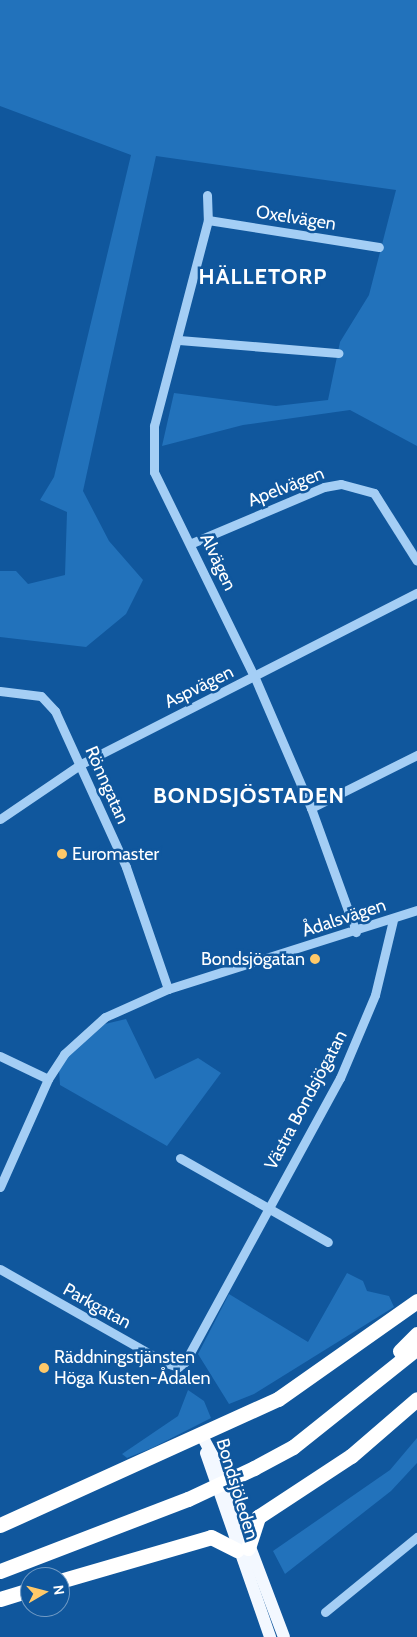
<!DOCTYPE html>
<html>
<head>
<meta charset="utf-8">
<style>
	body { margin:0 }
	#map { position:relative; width:417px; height:1637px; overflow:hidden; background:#10579d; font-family:Cabin,sans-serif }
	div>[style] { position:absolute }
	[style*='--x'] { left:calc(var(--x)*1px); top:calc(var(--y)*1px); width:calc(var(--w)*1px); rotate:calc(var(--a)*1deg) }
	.green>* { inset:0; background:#2272bb }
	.minor>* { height:9px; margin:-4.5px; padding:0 4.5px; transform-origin:4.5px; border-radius:4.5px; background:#a4cef5 }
	.major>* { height:12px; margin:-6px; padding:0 6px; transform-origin:6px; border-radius:6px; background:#f3f8ff }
	.highway>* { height:15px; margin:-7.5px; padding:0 7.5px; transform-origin:7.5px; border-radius:7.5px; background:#fff }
	.highway-bridge>* { height:15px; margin:-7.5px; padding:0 7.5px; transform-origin:7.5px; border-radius:7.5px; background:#fff }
	.dots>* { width:14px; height:14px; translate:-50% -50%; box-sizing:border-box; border:2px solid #10579d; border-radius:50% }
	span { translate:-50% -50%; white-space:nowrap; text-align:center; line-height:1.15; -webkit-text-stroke:5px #10579d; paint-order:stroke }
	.street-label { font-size:18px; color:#fff }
	.poi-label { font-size:18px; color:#fff }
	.left { translate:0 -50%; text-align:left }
	.right { translate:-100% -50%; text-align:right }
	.district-label { font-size:22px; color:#fff; font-weight:700; letter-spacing:1px }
	.north { position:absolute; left:20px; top:1567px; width:50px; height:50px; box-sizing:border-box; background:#10579d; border:1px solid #709ac4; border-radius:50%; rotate:82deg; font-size:14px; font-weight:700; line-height:20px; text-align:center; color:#fff }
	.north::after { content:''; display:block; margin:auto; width:18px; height:22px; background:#ffc969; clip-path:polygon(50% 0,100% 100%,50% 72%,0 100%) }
</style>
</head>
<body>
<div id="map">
	<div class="green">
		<i style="clip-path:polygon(0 0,417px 0,417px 446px,350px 410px,243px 425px,162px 446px,174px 393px,276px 406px,328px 400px,340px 342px,369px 295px,396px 190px,156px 156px,83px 491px,109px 541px,143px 580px,126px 614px,86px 647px,0 637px,0 571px,16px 571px,28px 584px,65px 575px,67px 512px,40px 500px,54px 477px,131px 155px,0 106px)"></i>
		<i style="clip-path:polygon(126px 1019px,155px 1079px,198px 1058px,221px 1073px,167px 1146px,60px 1085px,59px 1069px,70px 1054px,105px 1024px)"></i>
		<i style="clip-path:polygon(347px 1273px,363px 1281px,367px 1291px,389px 1296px,394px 1307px,254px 1394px,229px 1404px,198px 1354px,229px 1294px,308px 1342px)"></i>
		<i style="clip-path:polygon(188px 1390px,204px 1401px,211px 1418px,152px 1448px,127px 1458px,122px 1454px,178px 1416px)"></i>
		<i style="clip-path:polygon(417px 1438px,417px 1463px,391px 1491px,285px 1574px,273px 1551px,390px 1470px)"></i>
	</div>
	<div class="minor">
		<i style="--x:207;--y:195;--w:25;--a:88"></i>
		<i style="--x:208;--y:220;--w:213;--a:104.7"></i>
		<i style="--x:154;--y:426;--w:46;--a:90"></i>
		<i style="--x:154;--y:472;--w:229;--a:63.9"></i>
		<i style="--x:255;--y:678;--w:142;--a:66.7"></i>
		<i style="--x:311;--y:808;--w:132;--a:70.1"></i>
		<i style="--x:208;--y:220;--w:173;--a:9"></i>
		<i style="--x:179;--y:340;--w:160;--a:4.7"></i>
		<i style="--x:192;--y:543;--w:143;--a:-23"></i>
		<i style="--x:324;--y:487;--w:17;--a:-10"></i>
		<i style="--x:341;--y:484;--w:34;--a:15"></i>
		<i style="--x:374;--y:493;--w:80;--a:57.7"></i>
		<i style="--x:0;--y:691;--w:41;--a:7"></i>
		<i style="--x:41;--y:696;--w:21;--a:47"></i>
		<i style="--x:55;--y:711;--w:171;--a:65.5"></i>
		<i style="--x:126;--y:867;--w:129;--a:71"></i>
		<i style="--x:311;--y:808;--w:119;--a:-26.6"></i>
		<i style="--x:0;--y:819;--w:98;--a:-34.2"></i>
		<i style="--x:81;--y:764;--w:377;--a:-27"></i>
		<i style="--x:0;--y:1056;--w:53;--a:25.6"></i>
		<i style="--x:180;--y:1158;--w:170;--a:29.6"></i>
		<i style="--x:0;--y:1187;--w:118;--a:-66"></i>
		<i style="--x:48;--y:1079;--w:30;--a:-57"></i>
		<i style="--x:64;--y:1054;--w:55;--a:-42.1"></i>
		<i style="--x:105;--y:1017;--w:69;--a:-24"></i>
		<i style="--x:168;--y:989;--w:261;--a:-17.6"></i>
		<i style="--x:0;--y:1269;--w:191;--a:29.5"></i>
		<i style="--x:166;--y:1363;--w:13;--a:18"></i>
		<i style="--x:178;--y:1367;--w:9;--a:-36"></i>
		<i style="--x:185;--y:1362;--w:324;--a:-61.4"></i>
		<i style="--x:340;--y:1078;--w:90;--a:-67.1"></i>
		<i style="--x:375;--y:995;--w:77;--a:-76.5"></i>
		<i style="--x:325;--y:1612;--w:119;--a:-39.2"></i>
	</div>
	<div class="major">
		<i style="--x:202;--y:1436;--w:42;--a:61.6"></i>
		<i style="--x:222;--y:1473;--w:175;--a:69.3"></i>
		<i style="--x:206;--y:1453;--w:195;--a:70.8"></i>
	</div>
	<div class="highway">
		<i style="--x:400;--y:1351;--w:24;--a:-45"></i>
		<i style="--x:254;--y:1468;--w:44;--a:-28.3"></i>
		<i style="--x:293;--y:1447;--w:159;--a:-38.6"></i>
		<i style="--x:0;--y:1525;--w:305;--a:-24.4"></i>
		<i style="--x:278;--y:1399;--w:170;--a:-35.2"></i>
		<i style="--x:248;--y:1548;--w:33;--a:-72"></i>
		<i style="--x:258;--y:1517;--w:111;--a:-33.3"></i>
		<i style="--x:351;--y:1456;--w:87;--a:-40.8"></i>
		<i style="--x:0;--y:1571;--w:201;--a:-21"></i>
		<i style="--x:60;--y:1581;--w:157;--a:-16.2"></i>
		<i style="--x:211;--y:1537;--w:29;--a:27"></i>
		<i style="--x:0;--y:1599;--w:31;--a:-17"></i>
	</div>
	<div class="highway-bridge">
		<i style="--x:188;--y:1499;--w:73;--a:-25.2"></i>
	</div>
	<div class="dots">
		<i style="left:62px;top:854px;background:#ffc969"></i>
		<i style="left:315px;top:959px;background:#ffc969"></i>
		<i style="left:44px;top:1368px;background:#ffc969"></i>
	</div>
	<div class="street-label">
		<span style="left:296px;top:218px;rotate:9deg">Oxelvägen</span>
		<span style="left:286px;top:487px;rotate:-21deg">Apelvägen</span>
		<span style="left:218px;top:562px;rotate:65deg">Alvägen</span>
		<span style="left:199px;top:687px;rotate:-26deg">Aspvägen</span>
		<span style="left:107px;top:785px;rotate:66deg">Rönngatan</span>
		<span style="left:344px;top:918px;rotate:-18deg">Ådalsvägen</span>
		<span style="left:306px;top:1100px;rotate:-62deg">Västra Bondsjögatan</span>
		<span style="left:97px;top:1306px;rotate:29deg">Parkgatan</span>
		<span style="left:237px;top:1489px;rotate:73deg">Bondsjöleden</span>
	</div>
	<div class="poi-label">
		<span class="left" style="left:72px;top:854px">Euromaster</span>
		<span class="right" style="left:305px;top:959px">Bondsjögatan</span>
		<span class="left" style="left:54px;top:1368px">Räddningstjänsten<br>Höga Kusten-Ådalen</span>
	</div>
	<div class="district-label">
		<span style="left:263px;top:277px">HÄLLETORP</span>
		<span style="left:249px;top:796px">BONDSJÖSTADEN</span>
	</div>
	<div class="north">N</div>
</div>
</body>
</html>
